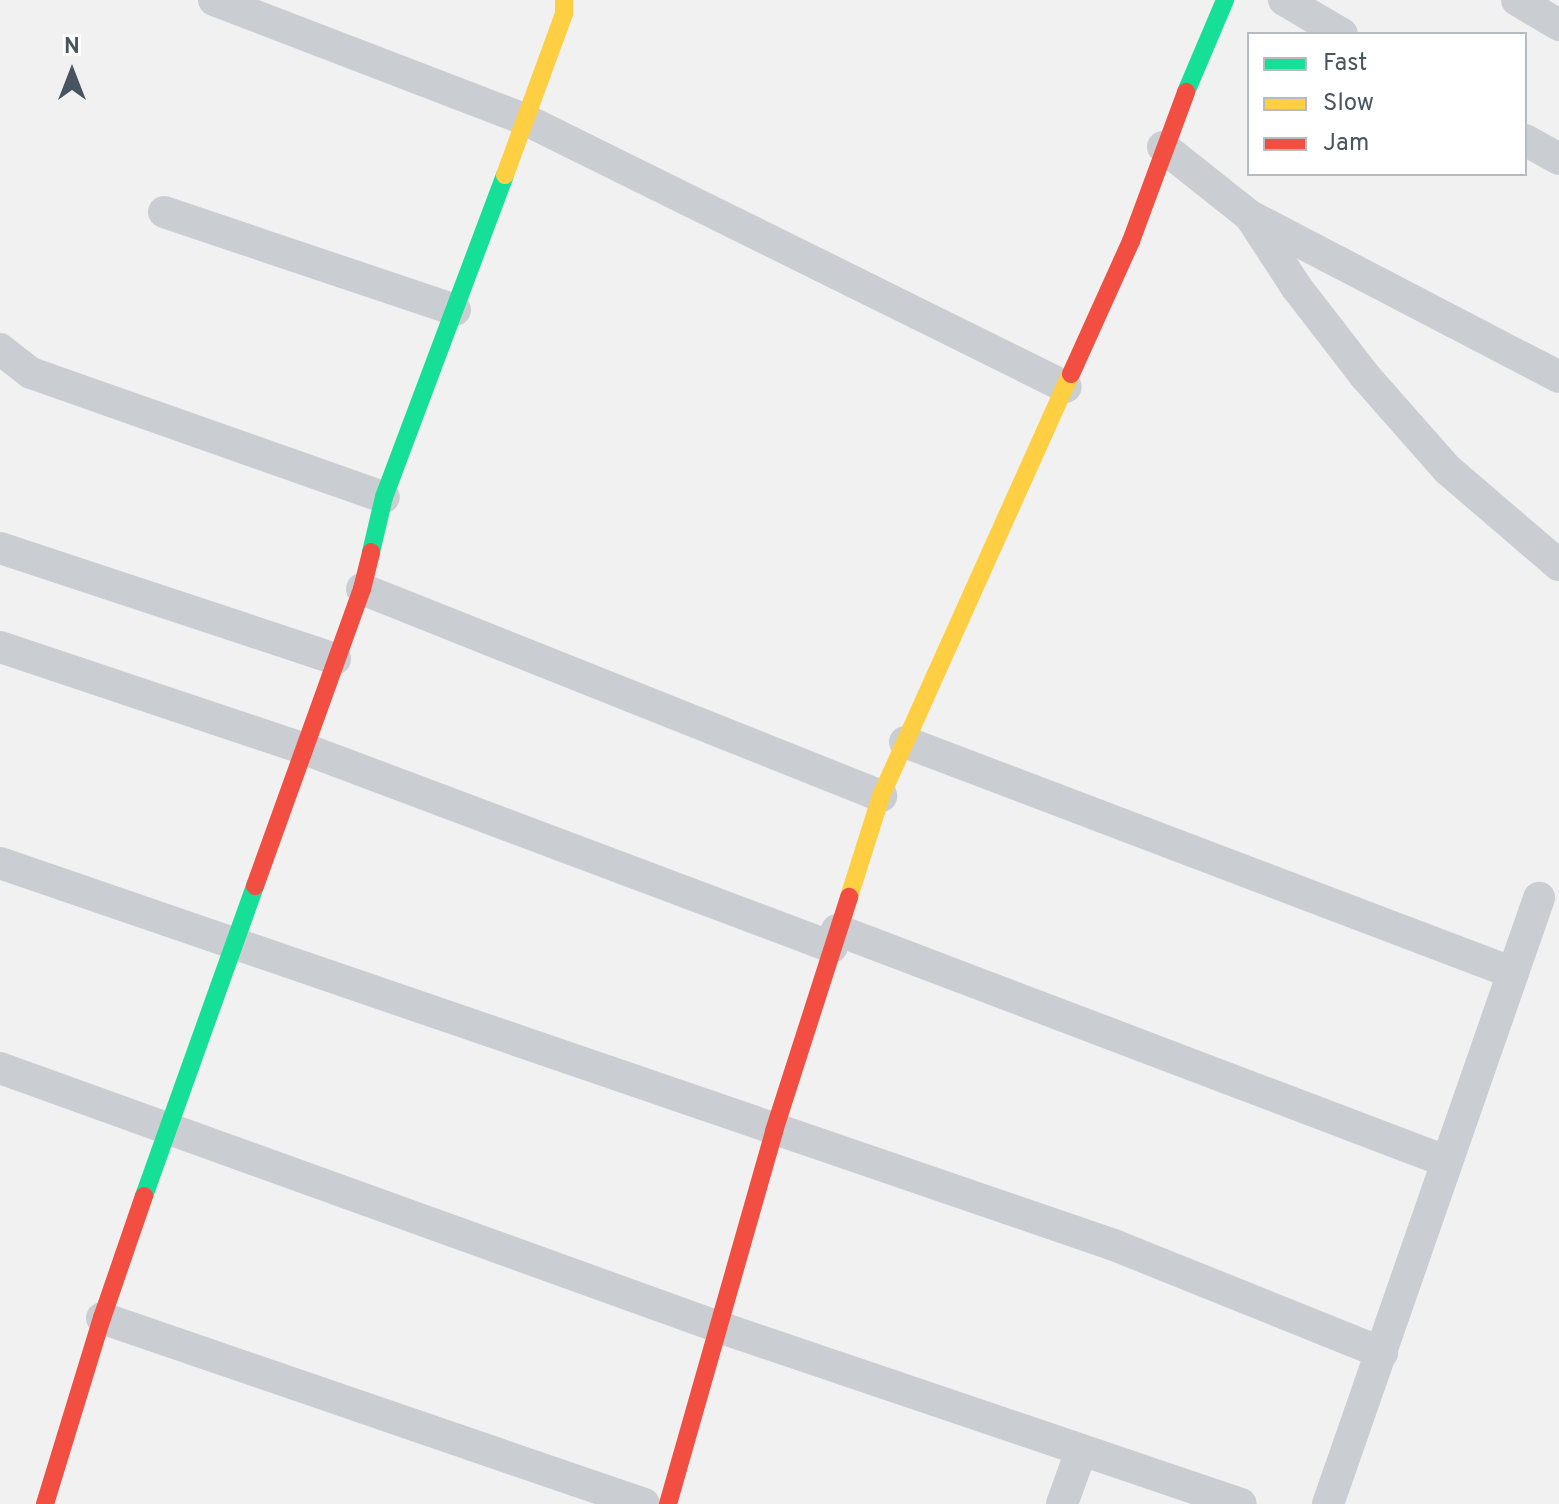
<!DOCTYPE html>
<html>
<head>
<meta charset="utf-8">
<style>
	body { margin:0 }
	#map { position:relative; width:1559px; height:1504px; overflow:hidden; background:#f2f1f1; font-family:Overpass,sans-serif }
	div>[style] { position:absolute }
	[style*='--x'] { left:calc(var(--x)*1px); top:calc(var(--y)*1px); width:calc(var(--w)*1px); rotate:calc(var(--a)*1deg) }
	.street>* { height:32px; margin:-16px; padding:0 16px; transform-origin:16px; border-radius:16px; background:#cacdd1 }
	.fast>* { height:18px; margin:-9px; padding:0 9px; transform-origin:9px; border-radius:9px; background:#16e098 }
	.slow>* { height:18px; margin:-9px; padding:0 9px; transform-origin:9px; border-radius:9px; background:#ffcf43 }
	.jam>* { height:18px; margin:-9px; padding:0 9px; transform-origin:9px; border-radius:9px; background:#f24e42 }
	span { translate:-50% -50%; white-space:nowrap; text-align:center; line-height:1.15; -webkit-text-stroke:8px #fff; paint-order:stroke }
	.legend { position:absolute; left:1247px; top:32px; width:280px; height:144px; box-sizing:border-box; background:#fff; border:2px solid #b5bbbf; margin:0; padding:10px 14px; list-style:none; font-size:24px; color:#465560 }
	.legend li { display:flex; align-items:center; gap:16px; height:40px }
	.legend b { width:40px; border:2px solid #b5bbbf }
	.north { position:absolute; left:32px; top:32px; width:80px; height:80px; -webkit-text-stroke:6px #fff; paint-order:stroke; rotate:0deg; font-size:22px; font-weight:700; line-height:32px; text-align:center; color:#465560 }
	.north::after { content:''; display:block; margin:auto; width:28px; height:36px; background:#465560; clip-path:polygon(50% 0,100% 100%,50% 72%,0 100%) }
</style>
</head>
<body>
<div id="map">
	<div class="street">
		<i style="--x:214;--y:0;--w:334;--a:21"></i>
		<i style="--x:526;--y:120;--w:602;--a:26.31"></i>
		<i style="--x:1284;--y:0;--w:67;--a:30.4"></i>
		<i style="--x:1517;--y:0;--w:49;--a:30.8"></i>
		<i style="--x:1525;--y:140;--w:39;--a:29"></i>
		<i style="--x:1163;--y:147;--w:111;--a:38.4"></i>
		<i style="--x:1250;--y:216;--w:348;--a:27.5"></i>
		<i style="--x:164;--y:212;--w:307;--a:18.6"></i>
		<i style="--x:1250;--y:216;--w:86;--a:56.9"></i>
		<i style="--x:1297;--y:288;--w:111;--a:52.3"></i>
		<i style="--x:1365;--y:376;--w:125;--a:48.6"></i>
		<i style="--x:1448;--y:470;--w:146;--a:40.6"></i>
		<i style="--x:0;--y:349;--w:39;--a:38"></i>
		<i style="--x:31;--y:373;--w:374;--a:19.4"></i>
		<i style="--x:0;--y:548;--w:353;--a:18.3"></i>
		<i style="--x:362;--y:589;--w:559;--a:21.74"></i>
		<i style="--x:0;--y:647;--w:318;--a:18.5"></i>
		<i style="--x:302;--y:748;--w:566;--a:20.58"></i>
		<i style="--x:905;--y:742;--w:650;--a:20.8"></i>
		<i style="--x:0;--y:863;--w:1178;--a:18.93"></i>
		<i style="--x:1114;--y:1245;--w:289;--a:21.9"></i>
		<i style="--x:837;--y:930;--w:650;--a:20.8"></i>
		<i style="--x:0;--y:1068;--w:761;--a:19.82"></i>
		<i style="--x:716;--y:1326;--w:554;--a:18.73"></i>
		<i style="--x:102;--y:1318;--w:573;--a:18.94"></i>
		<i style="--x:1062;--y:1504;--w:56;--a:-70.3"></i>
		<i style="--x:1328;--y:1504;--w:642;--a:-70.8"></i>
	</div>
	<div class="fast">
		<i style="--x:1186;--y:92;--w:100;--a:-67"></i>
		<i style="--x:371;--y:552;--w:57;--a:-76.7"></i>
		<i style="--x:384;--y:497;--w:344;--a:-69.4"></i>
		<i style="--x:144;--y:1196;--w:329;--a:-70.3"></i>
	</div>
	<div class="slow">
		<i style="--x:505;--y:175;--w:171;--a:-69.9"></i>
		<i style="--x:564;--y:14;--w:14;--a:-90"></i>
		<i style="--x:849;--y:897;--w:106;--a:-72.4"></i>
		<i style="--x:881;--y:796;--w:463;--a:-65.8"></i>
	</div>
	<div class="jam">
		<i style="--x:1071;--y:374;--w:146;--a:-65.7"></i>
		<i style="--x:1131;--y:241;--w:159;--a:-69.7"></i>
		<i style="--x:255;--y:886;--w:316;--a:-70.2"></i>
		<i style="--x:362;--y:589;--w:38;--a:-76"></i>
		<i style="--x:45;--y:1504;--w:195;--a:-73"></i>
		<i style="--x:102;--y:1318;--w:129;--a:-71"></i>
		<i style="--x:668;--y:1504;--w:388;--a:-74.1"></i>
		<i style="--x:774;--y:1131;--w:246;--a:-72.2"></i>
	</div>
	<ul class="legend">
	<li><b style="height:10px;background:#16e098"></b>Fast</li>
	<li><b style="height:10px;background:#ffcf43"></b>Slow</li>
	<li><b style="height:10px;background:#f24e42"></b>Jam</li>
	</ul>
	<div class="north">N</div>
</div>
</body>
</html>
